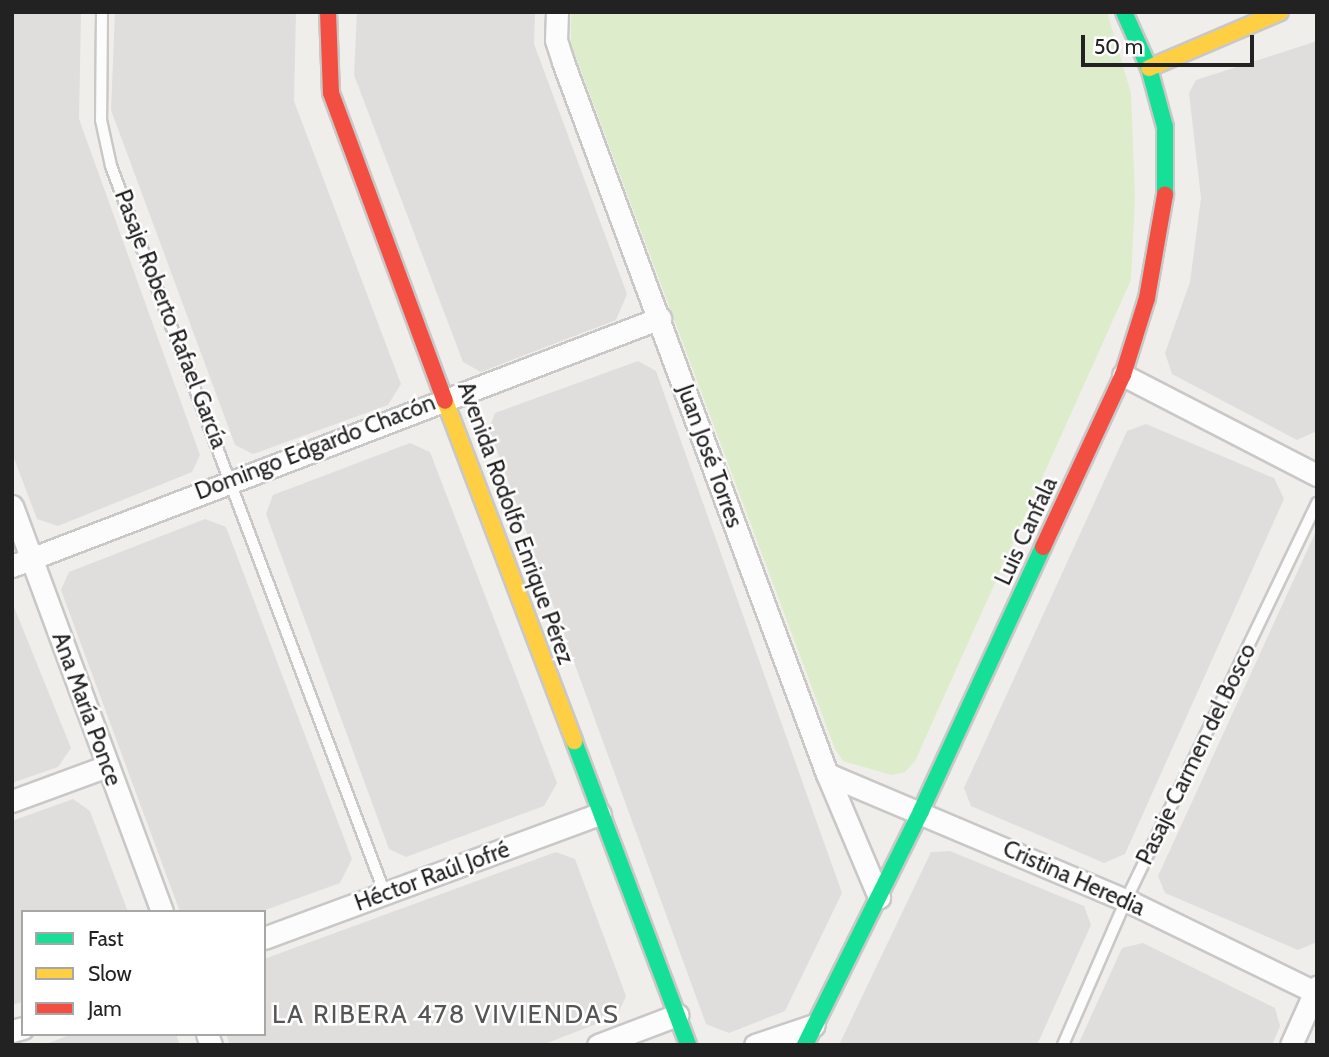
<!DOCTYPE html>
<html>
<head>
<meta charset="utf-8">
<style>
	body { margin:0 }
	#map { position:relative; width:1329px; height:1057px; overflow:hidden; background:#f0eeeb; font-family:Cabin,sans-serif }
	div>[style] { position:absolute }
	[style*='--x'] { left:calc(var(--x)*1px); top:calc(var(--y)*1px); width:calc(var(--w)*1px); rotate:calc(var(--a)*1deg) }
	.residential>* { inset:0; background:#dfdedc }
	.grass>* { inset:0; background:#ddeccb }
	.roads { filter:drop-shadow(2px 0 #c9c8c7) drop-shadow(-2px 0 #c9c8c7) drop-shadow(0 2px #c9c8c7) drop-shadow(0 -2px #c9c8c7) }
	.lane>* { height:10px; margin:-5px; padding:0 5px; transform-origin:5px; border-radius:5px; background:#fdfcfc }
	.street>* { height:21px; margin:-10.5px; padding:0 10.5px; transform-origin:10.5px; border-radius:10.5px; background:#fdfcfc }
	.fast>* { height:16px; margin:-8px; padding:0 8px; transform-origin:8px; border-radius:8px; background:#16e098 }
	.slow>* { height:16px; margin:-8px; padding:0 8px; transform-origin:8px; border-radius:8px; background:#ffcf43 }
	.jam>* { height:16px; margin:-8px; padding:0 8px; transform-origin:8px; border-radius:8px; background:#f24e42 }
	span { translate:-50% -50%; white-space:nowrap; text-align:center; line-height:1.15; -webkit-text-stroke:5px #fff; paint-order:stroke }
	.street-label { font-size:23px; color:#222 }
	.quarter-label { font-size:26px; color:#555; letter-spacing:2px }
	.frame { position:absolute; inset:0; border:14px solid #222; pointer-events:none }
	.legend { position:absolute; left:21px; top:910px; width:245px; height:126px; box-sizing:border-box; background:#fff; border:2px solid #a7a7a7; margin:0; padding:9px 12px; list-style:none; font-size:21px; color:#222 }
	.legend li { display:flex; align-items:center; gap:14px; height:35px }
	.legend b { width:35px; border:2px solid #a7a7a7 }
	.scale { position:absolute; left:1081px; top:35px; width:173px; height:32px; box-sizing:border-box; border:4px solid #222; border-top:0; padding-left:9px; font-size:21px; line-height:24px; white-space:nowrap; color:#222; -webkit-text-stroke:5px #fff; paint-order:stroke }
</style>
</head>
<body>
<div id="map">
	<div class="residential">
		<i style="clip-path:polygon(12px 12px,81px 12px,79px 119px,200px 455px,192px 472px,58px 526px,37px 519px,12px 453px)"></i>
		<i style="clip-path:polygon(115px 12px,296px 12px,294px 101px,401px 384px,388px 405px,253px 454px,235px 445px,111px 110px)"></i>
		<i style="clip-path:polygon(357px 12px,535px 12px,534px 44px,627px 294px,616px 320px,481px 372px,463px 362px,354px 75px)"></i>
		<i style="clip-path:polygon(1317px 41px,1317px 431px,1297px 440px,1172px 374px,1165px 353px,1190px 282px,1201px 198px,1189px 93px,1196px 80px)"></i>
		<i style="clip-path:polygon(638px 361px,656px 371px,842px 893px,785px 1011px,729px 1033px,706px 1024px,489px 429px,495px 413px)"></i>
		<i style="clip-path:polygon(1146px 424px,1274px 478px,1284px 499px,1125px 854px,1104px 863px,971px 806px,964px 788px,1127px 431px)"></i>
		<i style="clip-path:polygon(410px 443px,430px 452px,557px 783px,544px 806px,406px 857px,389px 849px,266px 514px,273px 495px)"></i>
		<i style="clip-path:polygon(205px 519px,226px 527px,352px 859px,340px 883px,260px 912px,180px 912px,61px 590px,69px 572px)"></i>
		<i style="clip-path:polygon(1317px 529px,1317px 942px,1298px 950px,1165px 893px,1158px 876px)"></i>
		<i style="clip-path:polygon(12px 602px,71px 748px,58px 767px,12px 783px)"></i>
		<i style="clip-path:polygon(73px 799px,90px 811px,128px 912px,23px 912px,23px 1002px,12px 1005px,12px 821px)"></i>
		<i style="clip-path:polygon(950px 851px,1084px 906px,1091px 925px,1037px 1045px,839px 1045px,931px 852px)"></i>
		<i style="clip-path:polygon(556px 852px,575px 859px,626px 996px,617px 1016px,542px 1045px,230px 1045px,226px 1034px,264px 1034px,264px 959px)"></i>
		<i style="clip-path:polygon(1143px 943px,1275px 1008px,1280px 1026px,1272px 1045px,1078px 1045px,1122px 948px)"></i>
		<i style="clip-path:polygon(72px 1034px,176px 1034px,180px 1045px,44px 1045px)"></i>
	</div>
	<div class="grass">
		<i style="clip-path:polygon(571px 12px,1107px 12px,1131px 93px,1135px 198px,1131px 280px,915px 761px,905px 772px,892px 775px,843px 761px,835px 749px,571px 44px)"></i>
	</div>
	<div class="roads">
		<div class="lane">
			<i style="--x:102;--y:12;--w:108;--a:90.5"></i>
			<i style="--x:101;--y:120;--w:47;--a:77.7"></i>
			<i style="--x:111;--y:166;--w:778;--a:69.37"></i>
			<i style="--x:1063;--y:1045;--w:158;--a:-66.5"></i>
			<i style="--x:1126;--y:900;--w:441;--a:-64.3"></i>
		</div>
		<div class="street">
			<i style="--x:557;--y:12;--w:28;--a:92"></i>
			<i style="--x:556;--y:40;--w:23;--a:72"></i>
			<i style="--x:563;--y:62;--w:759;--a:69.66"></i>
			<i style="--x:827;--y:774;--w:134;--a:67.1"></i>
			<i style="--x:1123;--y:375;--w:218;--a:27.3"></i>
			<i style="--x:12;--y:506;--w:433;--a:69.7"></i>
			<i style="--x:12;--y:566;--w:694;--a:-20.94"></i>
			<i style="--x:827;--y:774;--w:324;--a:22.9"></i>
			<i style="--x:1126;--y:900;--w:212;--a:26"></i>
			<i style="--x:12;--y:801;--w:101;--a:-20.2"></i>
			<i style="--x:264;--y:938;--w:358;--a:-20.3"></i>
			<i style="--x:12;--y:1031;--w:11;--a:-15"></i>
			<i style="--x:207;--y:1034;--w:12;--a:70"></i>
			<i style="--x:598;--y:1045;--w:85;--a:-20.8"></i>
			<i style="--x:755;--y:1045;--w:62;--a:-18.7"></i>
			<i style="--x:1291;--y:1045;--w:64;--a:-65.9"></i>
		</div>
		<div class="fast">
			<i style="--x:1124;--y:12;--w:61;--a:65.9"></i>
			<i style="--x:1149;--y:68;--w:61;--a:74.8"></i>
			<i style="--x:1165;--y:127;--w:68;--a:90"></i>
			<i style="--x:574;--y:741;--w:325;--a:69.4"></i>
			<i style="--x:805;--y:1045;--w:261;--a:-63.6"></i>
			<i style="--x:921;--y:811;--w:291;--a:-65.2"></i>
		</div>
		<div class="slow">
			<i style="--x:1149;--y:68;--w:142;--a:-23.1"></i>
			<i style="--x:445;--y:401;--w:364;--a:69.2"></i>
		</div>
		<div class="jam">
			<i style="--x:328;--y:12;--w:81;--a:87.9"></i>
			<i style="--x:331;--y:93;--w:328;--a:69.7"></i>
			<i style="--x:1043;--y:547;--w:190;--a:-65.1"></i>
			<i style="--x:1123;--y:375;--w:81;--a:-72.7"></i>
			<i style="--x:1147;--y:298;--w:105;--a:-80.1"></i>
		</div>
	</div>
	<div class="street-label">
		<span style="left:171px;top:319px;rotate:69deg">Pasaje Roberto Rafael García</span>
		<span style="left:315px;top:447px;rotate:-21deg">Domingo Edgardo Chacón</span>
		<span style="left:710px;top:456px;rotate:70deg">Juan José Torres</span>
		<span style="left:516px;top:523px;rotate:70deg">Avenida Rodolfo Enrique Pérez</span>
		<span style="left:1026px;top:531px;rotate:-65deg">Luis Canfala</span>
		<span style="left:87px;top:709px;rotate:70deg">Ana María Ponce</span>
		<span style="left:1196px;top:754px;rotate:-64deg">Pasaje Carmen del Bosco</span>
		<span style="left:432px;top:876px;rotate:-20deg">Héctor Raúl Jofré</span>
		<span style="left:1074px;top:878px;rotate:24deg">Cristina Heredia</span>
	</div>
	<div class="quarter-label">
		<span style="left:446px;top:1015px">LA RIBERA 478 VIVIENDAS</span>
	</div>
	<div class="frame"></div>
	<ul class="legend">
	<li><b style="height:9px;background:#16e098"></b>Fast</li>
	<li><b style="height:9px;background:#ffcf43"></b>Slow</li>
	<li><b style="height:9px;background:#f24e42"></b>Jam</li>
	</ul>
	<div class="scale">50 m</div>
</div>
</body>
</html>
